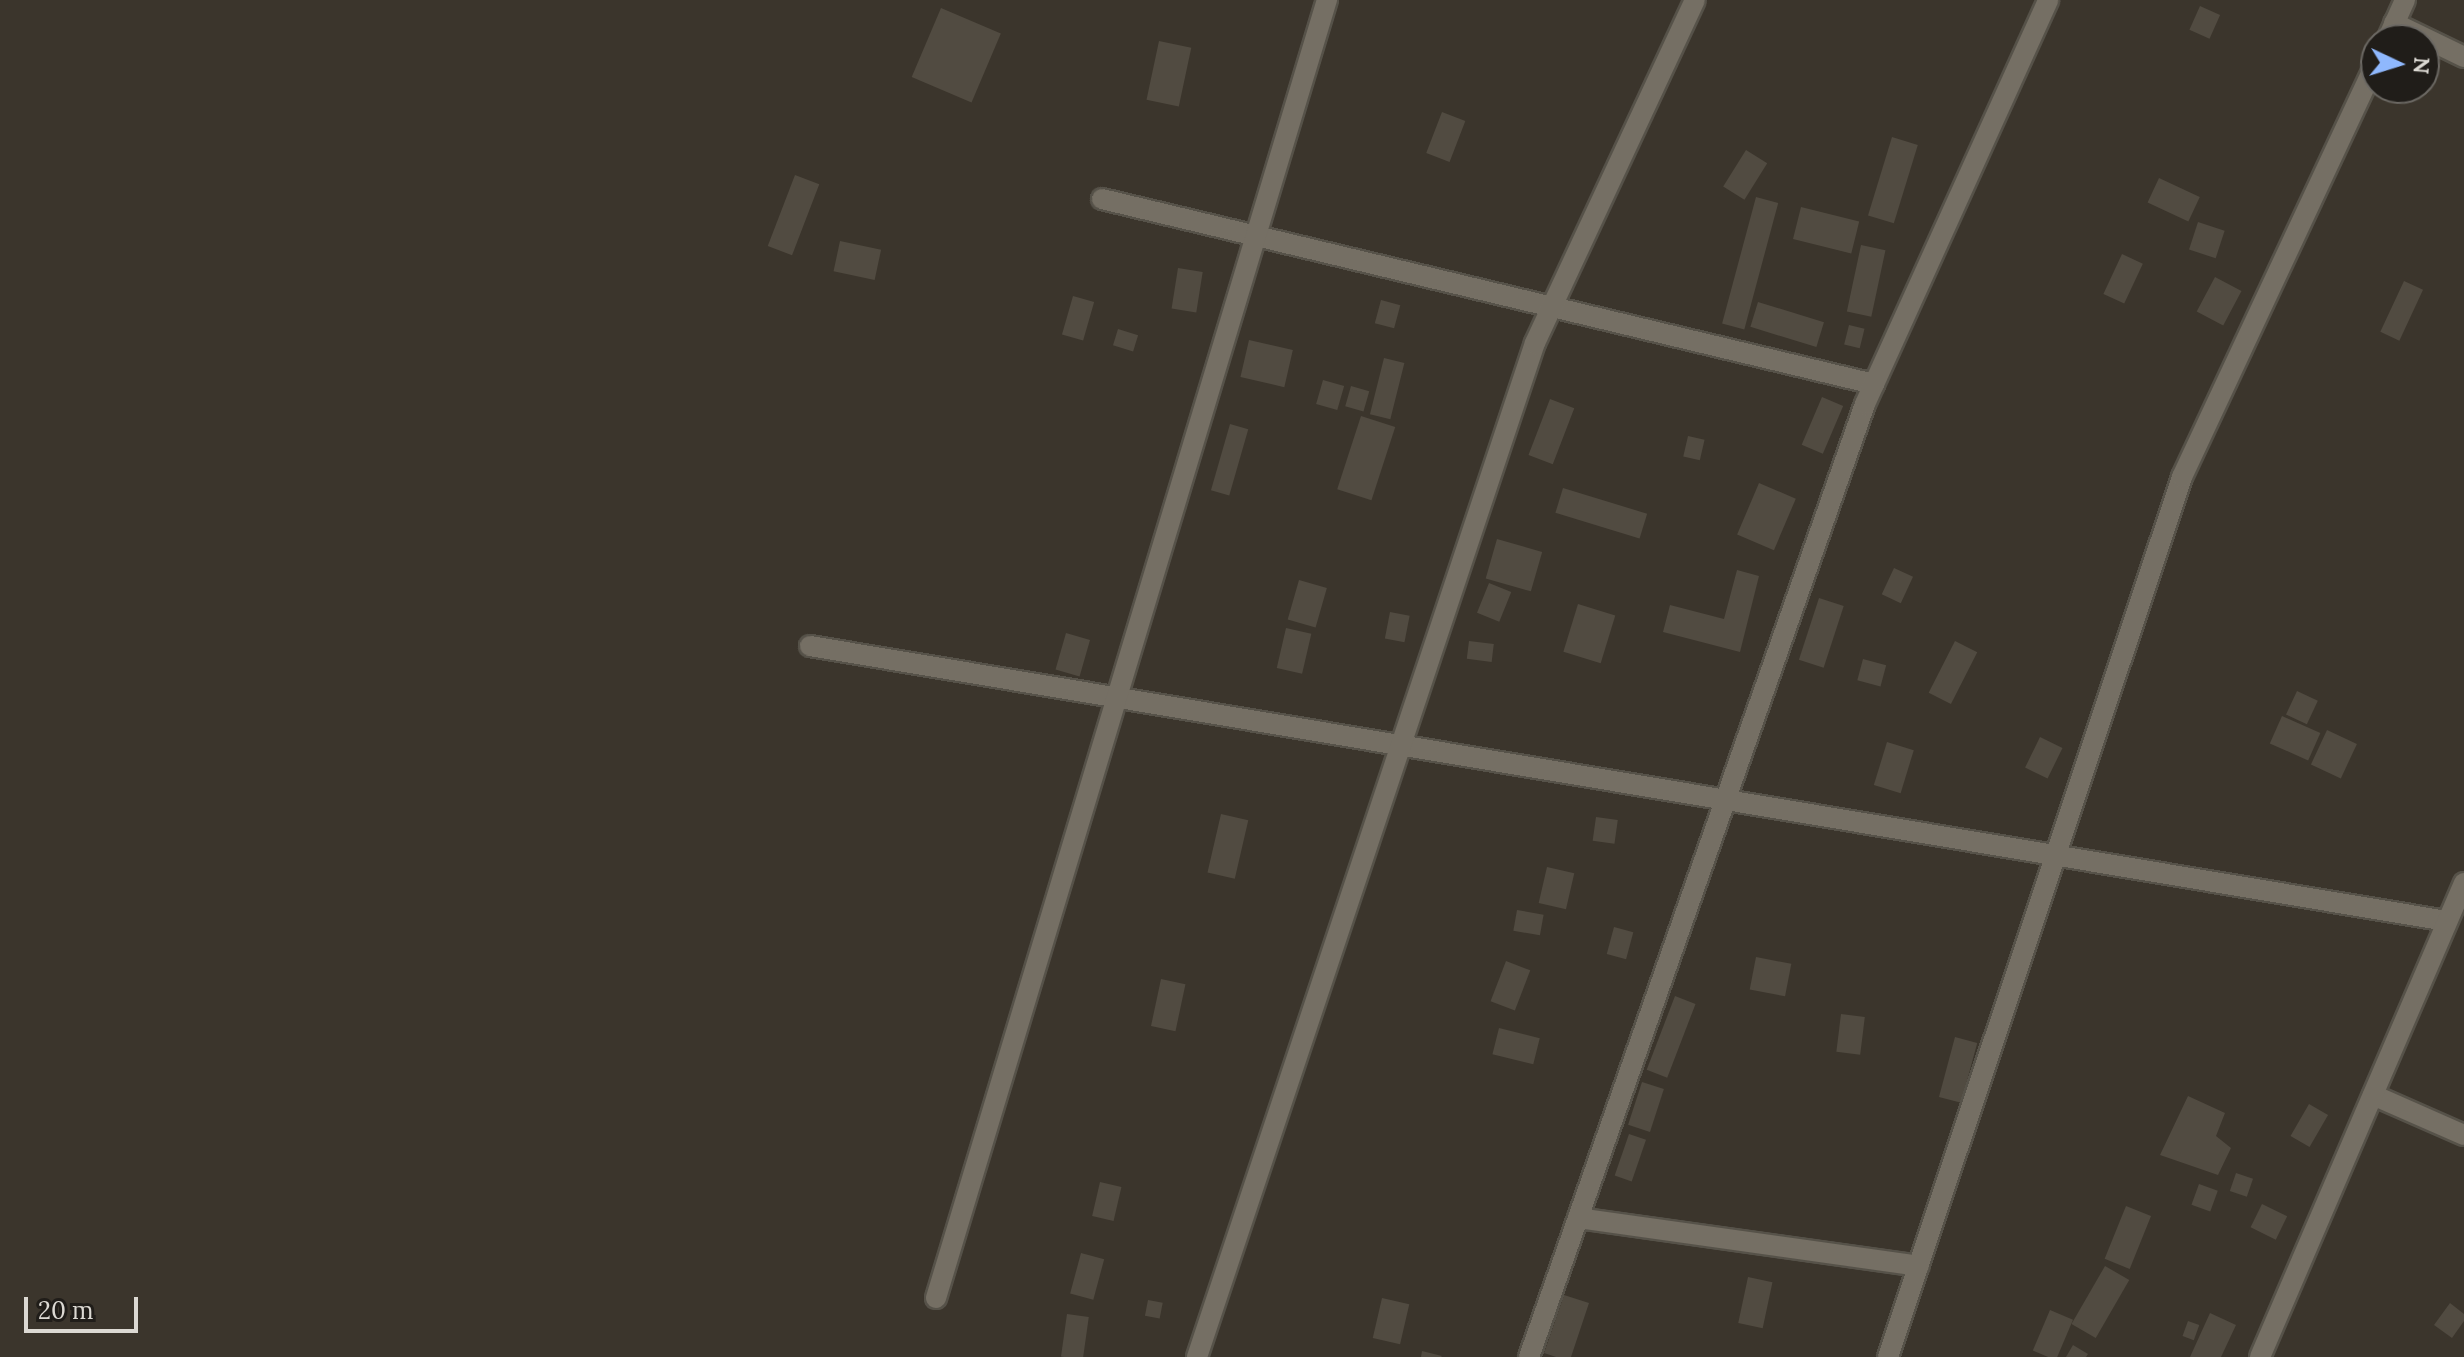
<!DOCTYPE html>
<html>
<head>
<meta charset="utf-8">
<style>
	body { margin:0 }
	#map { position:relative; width:2464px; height:1357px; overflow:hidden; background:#3b352c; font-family:Lora,serif }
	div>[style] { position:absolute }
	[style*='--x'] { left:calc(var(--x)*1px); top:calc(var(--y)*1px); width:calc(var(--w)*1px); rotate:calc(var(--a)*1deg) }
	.building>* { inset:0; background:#514b41; transform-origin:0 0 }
	.roads { filter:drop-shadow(2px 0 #565249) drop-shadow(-2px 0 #565249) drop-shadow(0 2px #565249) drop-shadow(0 -2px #565249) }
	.minor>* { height:20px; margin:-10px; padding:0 10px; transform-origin:10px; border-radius:10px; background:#756f64 }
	span { translate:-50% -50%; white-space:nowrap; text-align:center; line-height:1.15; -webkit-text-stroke:6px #201d19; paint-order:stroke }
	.north { position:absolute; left:2360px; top:24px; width:80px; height:80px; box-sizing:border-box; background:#201d19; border:2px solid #6b6863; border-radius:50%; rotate:94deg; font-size:22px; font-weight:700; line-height:32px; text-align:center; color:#dcd9d3 }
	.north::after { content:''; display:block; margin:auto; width:28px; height:36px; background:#8fb8fd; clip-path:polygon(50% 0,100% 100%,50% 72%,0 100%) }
	.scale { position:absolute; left:24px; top:1297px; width:114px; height:36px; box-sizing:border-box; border:4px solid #dcd9d3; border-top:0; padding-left:10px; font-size:24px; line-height:28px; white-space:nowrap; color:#dcd9d3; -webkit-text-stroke:6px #201d19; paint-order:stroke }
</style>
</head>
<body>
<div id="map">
	<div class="building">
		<i style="left:2200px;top:6px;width:22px;height:26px;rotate:24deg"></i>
		<i style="left:941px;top:8px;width:65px;height:75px;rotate:23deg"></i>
		<i style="left:1159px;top:41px;width:33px;height:60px;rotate:12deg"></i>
		<i style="left:1442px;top:112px;width:25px;height:44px;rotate:21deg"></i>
		<i style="left:1892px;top:137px;width:27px;height:82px;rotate:17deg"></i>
		<i style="left:1746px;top:150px;width:25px;height:43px;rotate:32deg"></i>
		<i style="left:795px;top:175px;width:26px;height:76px;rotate:21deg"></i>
		<i style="left:2159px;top:178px;width:45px;height:27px;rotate:25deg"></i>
		<i style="left:1756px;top:197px;width:23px;height:131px;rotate:15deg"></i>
		<i style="left:1801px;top:207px;width:60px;height:33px;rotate:14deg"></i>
		<i style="left:2198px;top:222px;width:28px;height:29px;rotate:18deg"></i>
		<i style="left:840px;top:241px;width:42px;height:31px;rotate:12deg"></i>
		<i style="left:1861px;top:245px;width:25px;height:68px;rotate:12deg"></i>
		<i style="left:2122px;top:254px;width:23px;height:44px;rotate:25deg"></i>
		<i style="left:1178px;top:268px;width:25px;height:41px;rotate:9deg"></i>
		<i style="left:2215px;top:277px;width:30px;height:39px;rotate:28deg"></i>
		<i style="left:2404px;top:281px;width:21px;height:56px;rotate:25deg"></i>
		<i style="left:1073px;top:296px;width:22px;height:40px;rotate:16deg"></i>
		<i style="left:1381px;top:300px;width:20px;height:24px;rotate:15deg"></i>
		<i style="left:1758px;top:302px;width:69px;height:26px;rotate:17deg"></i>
		<i style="left:1849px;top:325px;width:16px;height:20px;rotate:14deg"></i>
		<i style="left:1118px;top:329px;width:21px;height:17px;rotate:17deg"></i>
		<i style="left:1249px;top:340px;width:45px;height:38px;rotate:13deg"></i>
		<i style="left:1384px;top:358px;width:21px;height:58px;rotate:14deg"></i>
		<i style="left:1323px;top:380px;width:22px;height:25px;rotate:16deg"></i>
		<i style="left:1351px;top:386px;width:19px;height:21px;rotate:16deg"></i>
		<i style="left:1822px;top:397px;width:23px;height:52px;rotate:23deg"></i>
		<i style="left:1550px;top:399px;width:26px;height:60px;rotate:21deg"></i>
		<i style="left:1361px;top:416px;width:36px;height:77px;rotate:18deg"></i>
		<i style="left:1230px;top:424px;width:19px;height:69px;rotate:16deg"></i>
		<i style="left:1688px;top:436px;width:17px;height:21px;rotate:13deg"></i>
		<i style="left:1759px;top:483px;width:40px;height:56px;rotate:23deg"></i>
		<i style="left:1563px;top:488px;width:88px;height:26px;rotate:17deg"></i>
		<i style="left:1497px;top:539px;width:47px;height:41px;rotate:16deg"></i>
		<i style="left:1894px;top:568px;width:21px;height:29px;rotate:25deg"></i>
		<i style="clip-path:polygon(1737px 570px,1759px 576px,1740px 652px,1663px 632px,1670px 605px,1724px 619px)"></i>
		<i style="left:1299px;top:580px;width:29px;height:41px;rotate:16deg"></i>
		<i style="left:1489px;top:583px;width:24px;height:32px;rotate:22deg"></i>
		<i style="left:1819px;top:598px;width:26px;height:65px;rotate:18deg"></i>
		<i style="left:1578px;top:604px;width:39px;height:50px;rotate:17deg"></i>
		<i style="left:1390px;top:612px;width:20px;height:27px;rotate:11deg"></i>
		<i style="left:1286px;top:628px;width:26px;height:41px;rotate:13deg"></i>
		<i style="left:1066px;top:633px;width:25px;height:38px;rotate:16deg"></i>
		<i style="left:1469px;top:641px;width:25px;height:18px;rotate:7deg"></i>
		<i style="left:1955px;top:641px;width:25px;height:58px;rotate:27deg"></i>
		<i style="left:1863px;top:659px;width:24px;height:22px;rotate:15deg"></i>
		<i style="left:2297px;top:691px;width:23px;height:26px;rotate:25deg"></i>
		<i style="left:2282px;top:716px;width:42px;height:30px;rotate:24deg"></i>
		<i style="left:2327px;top:730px;width:33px;height:38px;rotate:25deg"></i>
		<i style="left:2040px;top:737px;width:25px;height:34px;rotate:26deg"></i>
		<i style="left:1887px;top:742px;width:28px;height:45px;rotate:17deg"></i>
		<i style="left:1221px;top:814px;width:28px;height:60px;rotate:13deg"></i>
		<i style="left:1596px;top:817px;width:22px;height:24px;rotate:8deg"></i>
		<i style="left:1547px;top:867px;width:28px;height:37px;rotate:13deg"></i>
		<i style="left:1517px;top:910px;width:27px;height:21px;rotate:10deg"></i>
		<i style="left:1614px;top:927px;width:20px;height:28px;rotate:15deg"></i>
		<i style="left:1756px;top:957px;width:36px;height:33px;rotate:11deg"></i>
		<i style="left:1506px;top:961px;width:26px;height:43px;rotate:21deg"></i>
		<i style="left:1161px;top:979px;width:25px;height:48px;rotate:12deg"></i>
		<i style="left:1675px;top:996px;width:22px;height:79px;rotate:21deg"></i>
		<i style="left:1841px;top:1014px;width:24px;height:38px;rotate:7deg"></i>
		<i style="left:1499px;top:1028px;width:42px;height:27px;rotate:14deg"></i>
		<i style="left:1955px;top:1037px;width:23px;height:62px;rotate:15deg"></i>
		<i style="left:1642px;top:1082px;width:23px;height:45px;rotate:18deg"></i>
		<i style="clip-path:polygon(2188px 1096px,2225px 1113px,2216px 1136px,2231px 1148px,2218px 1175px,2160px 1155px)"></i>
		<i style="left:2309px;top:1104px;width:22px;height:37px;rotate:30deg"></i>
		<i style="left:1629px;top:1134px;width:18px;height:44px;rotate:19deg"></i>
		<i style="left:2236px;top:1173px;width:18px;height:19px;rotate:19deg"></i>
		<i style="left:1100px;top:1182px;width:22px;height:35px;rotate:13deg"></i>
		<i style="left:2199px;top:1184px;width:20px;height:22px;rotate:20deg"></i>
		<i style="left:2262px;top:1204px;width:28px;height:26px;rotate:26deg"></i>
		<i style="left:2126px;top:1206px;width:27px;height:57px;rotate:22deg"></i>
		<i style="left:1081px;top:1253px;width:24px;height:42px;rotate:15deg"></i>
		<i style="left:2105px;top:1266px;width:28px;height:67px;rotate:30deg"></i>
		<i style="left:1748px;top:1277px;width:25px;height:47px;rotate:12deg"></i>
		<i style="clip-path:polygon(1564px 1295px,1589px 1303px,1571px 1357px,1556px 1357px,1544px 1353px)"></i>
		<i style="left:1382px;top:1298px;width:28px;height:41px;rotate:13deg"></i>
		<i style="left:1148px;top:1300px;width:15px;height:16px;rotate:11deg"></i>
		<i style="clip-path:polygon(2450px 1303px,2464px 1314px,2464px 1321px,2452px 1338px,2434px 1325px)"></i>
		<i style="left:2050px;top:1310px;width:25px;height:44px;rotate:23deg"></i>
		<i style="clip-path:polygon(2210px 1313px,2236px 1325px,2221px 1357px,2190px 1357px)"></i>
		<i style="left:1067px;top:1314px;width:22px;height:43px;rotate:8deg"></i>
		<i style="left:2188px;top:1321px;width:12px;height:16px;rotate:20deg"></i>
		<i style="clip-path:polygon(2073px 1345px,2088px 1354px,2086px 1357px,2066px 1357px)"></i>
		<i style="clip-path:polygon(1422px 1351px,1442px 1356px,1441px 1357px,1421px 1357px)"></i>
	</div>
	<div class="roads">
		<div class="minor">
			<i style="--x:2394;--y:23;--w:78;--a:25.9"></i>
			<i style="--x:2387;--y:40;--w:44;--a:-65.8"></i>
			<i style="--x:1102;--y:199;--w:794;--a:13.48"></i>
			<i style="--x:810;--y:646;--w:1660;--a:9.54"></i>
			<i style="--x:2373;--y:1095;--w:99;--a:23.7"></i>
			<i style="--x:1578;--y:1218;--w:344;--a:8"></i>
			<i style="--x:936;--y:1298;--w:1356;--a:-73.24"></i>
			<i style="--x:1197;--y:1357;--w:1069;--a:-71.57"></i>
			<i style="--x:1535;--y:343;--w:378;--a:-65"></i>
			<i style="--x:1529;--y:1357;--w:1010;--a:-70.58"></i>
			<i style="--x:1865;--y:404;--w:444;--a:-65.6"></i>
			<i style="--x:1888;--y:1357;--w:928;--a:-71.53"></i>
			<i style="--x:2182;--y:477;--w:458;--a:-64.9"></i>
			<i style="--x:2260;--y:1357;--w:516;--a:-66.71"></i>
		</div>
	</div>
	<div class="north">N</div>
	<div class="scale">20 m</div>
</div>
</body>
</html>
